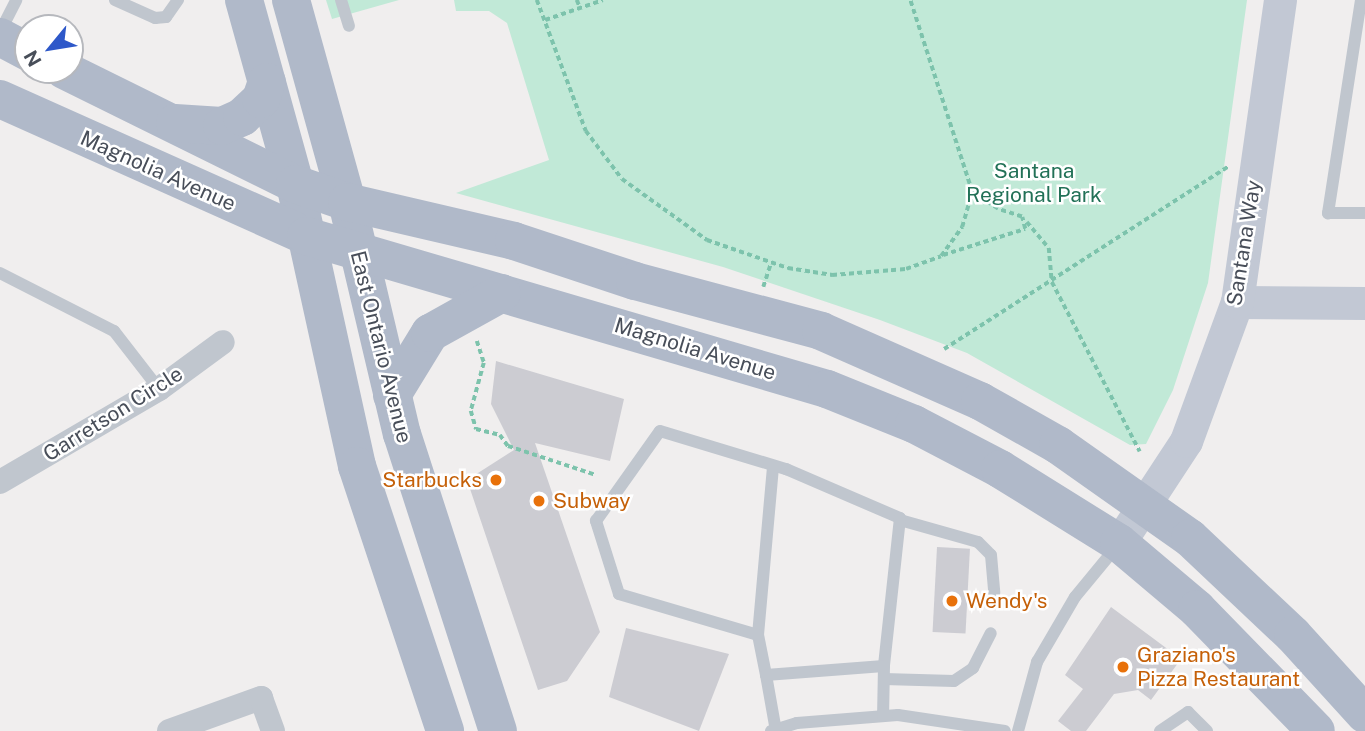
<!DOCTYPE html>
<html>
<head>
<meta charset="utf-8">
<style>
	body { margin:0 }
	#map { position:relative; width:1365px; height:731px; overflow:hidden; background:#f0eeee; font-family:"Public Sans",sans-serif }
	div>[style] { position:absolute }
	[style*='--x'] { left:calc(var(--x)*1px); top:calc(var(--y)*1px); width:calc(var(--w)*1px); rotate:calc(var(--a)*1deg) }
	.green>* { inset:0; background:#c1e9d7 }
	.building>* { inset:0; background:#ccccd2; transform-origin:0 0 }
	.path>* { height:3.5px; margin-top:-1.75px; transform-origin:0; background:repeating-linear-gradient(90deg,#7dc3ac 0 5px,transparent 0 8.5px) }
	.lane>* { height:12px; margin:-6px; padding:0 6px; transform-origin:6px; border-radius:6px; background:#c0c6ce }
	.street>* { height:24px; margin:-12px; padding:0 12px; transform-origin:12px; border-radius:12px; background:#c0c6ce }
	.secondary>* { height:33px; margin:-16.5px; padding:0 16.5px; transform-origin:16.5px; border-radius:16.5px; background:#c2c8d4 }
	.primary>* { height:38px; margin:-19px; padding:0 19px; transform-origin:19px; border-radius:19px; background:#b0b9c9 }
	.dots>* { width:19px; height:19px; translate:-50% -50%; box-sizing:border-box; border:4px solid #fff; border-radius:50% }
	span { translate:-50% -50%; white-space:nowrap; text-align:center; line-height:1.15; -webkit-text-stroke:5px #fff; paint-order:stroke }
	.street-label { font-size:21px; color:#484e59 }
	.park-label { font-size:21px; color:#227157 }
	.food-label { font-size:21px; color:#c56008 }
	.right { translate:-100% -50%; text-align:right }
	.left { translate:0 -50%; text-align:left }
	.north { position:absolute; left:14px; top:14px; width:70px; height:70px; box-sizing:border-box; background:#fff; border:2px solid #b6b8bd; border-radius:50%; rotate:240deg; font-size:19px; font-weight:700; line-height:28px; text-align:center; color:#484e59 }
	.north::after { content:''; display:block; margin:auto; width:24px; height:32px; background:#2e58c9; clip-path:polygon(50% 0,100% 100%,50% 72%,0 100%) }
</style>
</head>
<body>
<div id="map">
	<div class="green">
		<i style="clip-path:polygon(326px 0,399px 0,332px 19px)"></i>
		<i style="clip-path:polygon(454px 0,1247px 0,1208px 283px,1173px 390px,1146px 444px,1130px 445px,967px 353px,880px 320px,723px 267px,456px 193px,549px 160px,507px 23px,489px 11px,456px 11px)"></i>
	</div>
	<div class="building">
		<i style="clip-path:polygon(496px 361px,624px 399px,610px 461px,535px 443px,600px 632px,567px 681px,538px 690px,467px 480px,514px 450px,491px 404px)"></i>
		<i style="left:937px;top:547px;width:33px;height:85px;rotate:3deg"></i>
		<i style="clip-path:polygon(1111px 607px,1181px 659px,1151px 700px,1138px 690px,1114px 694px,1086px 731px,1071px 731px,1058px 721px,1083px 689px,1065px 675px)"></i>
		<i style="clip-path:polygon(626px 628px,729px 654px,699px 731px,609px 697px)"></i>
	</div>
	<div class="path">
		<i style="--x:537;--y:0;--w:140;--a:69.5"></i>
		<i style="--x:586;--y:131;--w:60;--a:53.1"></i>
		<i style="--x:622;--y:179;--w:105;--a:35.7"></i>
		<i style="--x:707;--y:240;--w:86;--a:19.1"></i>
		<i style="--x:788;--y:268;--w:45;--a:9"></i>
		<i style="--x:832;--y:275;--w:74;--a:-4.6"></i>
		<i style="--x:906;--y:269;--w:37;--a:-20"></i>
		<i style="--x:941;--y:256;--w:36;--a:-54"></i>
		<i style="--x:962;--y:227;--w:36;--a:-74"></i>
		<i style="--x:972;--y:192;--w:202;--a:-107.9"></i>
		<i style="--x:577;--y:0;--w:9;--a:69"></i>
		<i style="--x:545;--y:20;--w:61;--a:-19"></i>
		<i style="--x:1027;--y:222;--w:34;--a:50"></i>
		<i style="--x:1049;--y:248;--w:34;--a:85"></i>
		<i style="--x:1052;--y:282;--w:191;--a:62.6"></i>
		<i style="--x:943;--y:255;--w:86;--a:-17.6"></i>
		<i style="--x:1025;--y:229;--w:12;--a:-104"></i>
		<i style="--x:1022;--y:217;--w:25;--a:-162"></i>
		<i style="--x:998;--y:209;--w:31;--a:-147"></i>
		<i style="--x:763;--y:287;--w:25;--a:-72"></i>
		<i style="--x:477;--y:341;--w:23;--a:72"></i>
		<i style="--x:484;--y:363;--w:50;--a:105.2"></i>
		<i style="--x:471;--y:411;--w:19;--a:74"></i>
		<i style="--x:476;--y:429;--w:25;--a:14"></i>
		<i style="--x:500;--y:435;--w:14;--a:54"></i>
		<i style="--x:508;--y:446;--w:93;--a:18.2"></i>
		<i style="--x:944;--y:349;--w:337;--a:-32.7"></i>
	</div>
	<div class="lane">
		<i style="--x:115;--y:0;--w:44;--a:24.2"></i>
		<i style="--x:155;--y:18;--w:11;--a:-5"></i>
		<i style="--x:166;--y:17;--w:21;--a:-55"></i>
		<i style="--x:341;--y:0;--w:27;--a:73"></i>
		<i style="--x:1361;--y:0;--w:216;--a:98.8"></i>
		<i style="--x:1328;--y:213;--w:37;--a:0"></i>
		<i style="--x:0;--y:32;--w:36;--a:-63"></i>
		<i style="--x:0;--y:273;--w:128;--a:27"></i>
		<i style="--x:114;--y:331;--w:73;--a:52.2"></i>
		<i style="--x:900;--y:520;--w:81;--a:15.8"></i>
		<i style="--x:978;--y:542;--w:18;--a:45"></i>
		<i style="--x:991;--y:555;--w:38;--a:85"></i>
		<i style="--x:758;--y:635;--w:170;--a:-84.9"></i>
		<i style="--x:766;--y:675;--w:41;--a:-101.3"></i>
		<i style="--x:758;--y:635;--w:145;--a:-163.6"></i>
		<i style="--x:619;--y:594;--w:77;--a:-107.5"></i>
		<i style="--x:596;--y:521;--w:110;--a:-54.6"></i>
		<i style="--x:660;--y:431;--w:132;--a:16.8"></i>
		<i style="--x:786;--y:469;--w:124;--a:23.3"></i>
		<i style="--x:900;--y:518;--w:149;--a:96.2"></i>
		<i style="--x:884;--y:679;--w:70;--a:1.6"></i>
		<i style="--x:954;--y:681;--w:23;--a:-34"></i>
		<i style="--x:973;--y:668;--w:39;--a:-63"></i>
		<i style="--x:771;--y:731;--w:27;--a:-17"></i>
		<i style="--x:797;--y:723;--w:101;--a:-4.5"></i>
		<i style="--x:898;--y:715;--w:108;--a:8.5"></i>
		<i style="--x:776;--y:731;--w:57;--a:-100.1"></i>
		<i style="--x:766;--y:675;--w:118;--a:-4.4"></i>
		<i style="--x:884;--y:666;--w:50;--a:91.1"></i>
		<i style="--x:1018;--y:731;--w:72;--a:-74.6"></i>
		<i style="--x:1037;--y:662;--w:75;--a:-59.7"></i>
		<i style="--x:1075;--y:597;--w:66;--a:-50.5"></i>
		<i style="--x:1160;--y:731;--w:34;--a:-34"></i>
		<i style="--x:1188;--y:712;--w:27;--a:45"></i>
	</div>
	<div class="street">
		<i style="--x:0;--y:482;--w:184;--a:-30.3"></i>
		<i style="--x:159;--y:389;--w:79;--a:-36.3"></i>
		<i style="--x:169;--y:731;--w:98;--a:-19.7"></i>
		<i style="--x:261;--y:698;--w:35;--a:70"></i>
	</div>
	<div class="secondary">
		<i style="--x:1237;--y:302;--w:128;--a:0.4"></i>
		<i style="--x:1119;--y:543;--w:122;--a:-56.7"></i>
		<i style="--x:1186;--y:441;--w:148;--a:-69.9"></i>
		<i style="--x:1237;--y:302;--w:305;--a:-81.9"></i>
	</div>
	<div class="primary">
		<i style="--x:244;--y:0;--w:191;--a:74.5"></i>
		<i style="--x:295;--y:184;--w:289;--a:77.6"></i>
		<i style="--x:357;--y:466;--w:279;--a:71.6"></i>
		<i style="--x:291;--y:0;--w:210;--a:74.5"></i>
		<i style="--x:347;--y:202;--w:238;--a:76.7"></i>
		<i style="--x:402;--y:434;--w:312;--a:72.1"></i>
		<i style="--x:0;--y:37;--w:32;--a:28"></i>
		<i style="--x:64;--y:70;--w:258;--a:26.3"></i>
		<i style="--x:295;--y:184;--w:55;--a:19.1"></i>
		<i style="--x:347;--y:202;--w:171;--a:13.1"></i>
		<i style="--x:514;--y:241;--w:127;--a:18.3"></i>
		<i style="--x:635;--y:281;--w:193;--a:15"></i>
		<i style="--x:821;--y:331;--w:174;--a:23.8"></i>
		<i style="--x:980;--y:401;--w:90;--a:29.4"></i>
		<i style="--x:1058;--y:445;--w:161;--a:35.2"></i>
		<i style="--x:1190;--y:538;--w:141;--a:43.3"></i>
		<i style="--x:1293;--y:635;--w:107;--a:47.7"></i>
		<i style="--x:0;--y:99;--w:335;--a:24.1"></i>
		<i style="--x:306;--y:236;--w:543;--a:16.37"></i>
		<i style="--x:827;--y:389;--w:94;--a:21.9"></i>
		<i style="--x:914;--y:424;--w:97;--a:27.6"></i>
		<i style="--x:1000;--y:469;--w:140;--a:31.9"></i>
		<i style="--x:1119;--y:543;--w:102;--a:40.2"></i>
		<i style="--x:1197;--y:609;--w:170;--a:45.7"></i>
		<i style="--x:175;--y:123;--w:47;--a:3.7"></i>
		<i style="--x:222;--y:126;--w:22;--a:-24"></i>
		<i style="--x:242;--y:117;--w:26;--a:-43"></i>
		<i style="--x:261;--y:99;--w:18;--a:-71"></i>
		<i style="--x:392;--y:395;--w:73;--a:-58.5"></i>
		<i style="--x:430;--y:333;--w:82;--a:-29.1"></i>
	</div>
	<div class="dots">
		<i style="left:496px;top:480px;background:#e8710a"></i>
		<i style="left:539px;top:501px;background:#e8710a"></i>
		<i style="left:952px;top:601px;background:#e8710a"></i>
		<i style="left:1123px;top:667px;background:#e8710a"></i>
	</div>
	<div class="street-label">
		<span style="left:158px;top:171px;rotate:24deg">Magnolia Avenue</span>
		<span style="left:1244px;top:243px;rotate:-81deg">Santana Way</span>
		<span style="left:381px;top:347px;rotate:76deg">East Ontario Avenue</span>
		<span style="left:695px;top:349px;rotate:17deg">Magnolia Avenue</span>
		<span style="left:113px;top:414px;rotate:-32deg">Garretson Circle</span>
	</div>
	<div class="park-label">
		<span style="left:1034px;top:183px">Santana<br>Regional Park</span>
	</div>
	<div class="food-label">
		<span class="right" style="left:482px;top:480px">Starbucks</span>
		<span class="left" style="left:553px;top:501px">Subway</span>
		<span class="left" style="left:966px;top:601px">Wendy's</span>
		<span class="left" style="left:1137px;top:667px">Graziano's<br>Pizza Restaurant</span>
	</div>
	<div class="north">N</div>
</div>
</body>
</html>
